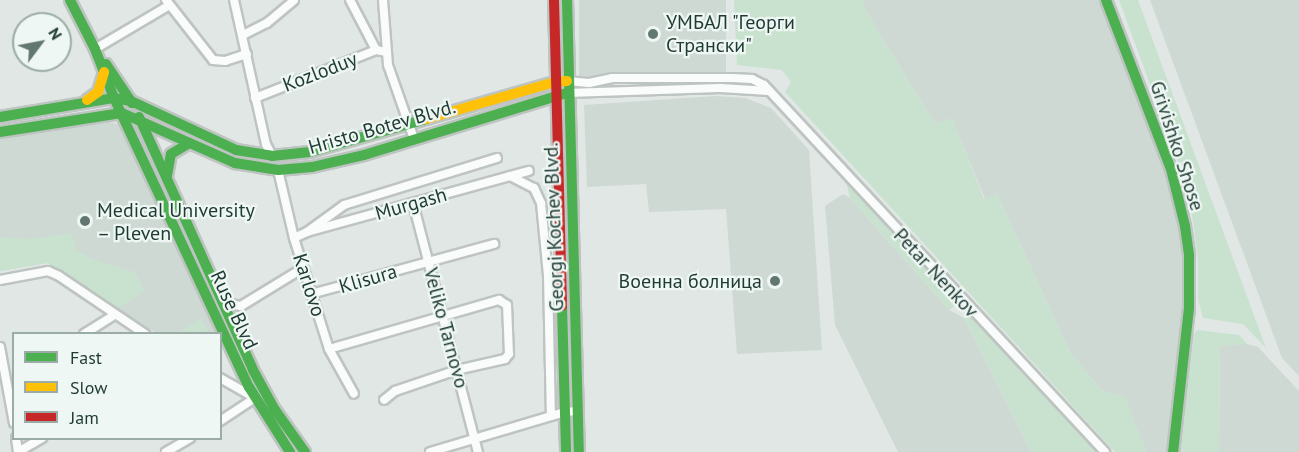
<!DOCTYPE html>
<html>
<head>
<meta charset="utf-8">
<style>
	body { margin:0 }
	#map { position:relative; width:1299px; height:452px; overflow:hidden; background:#e1e7e4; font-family:"PT Sans",sans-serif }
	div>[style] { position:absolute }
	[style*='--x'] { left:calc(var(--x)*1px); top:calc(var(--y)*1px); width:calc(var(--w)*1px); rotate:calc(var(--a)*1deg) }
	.built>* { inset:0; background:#ced9d4; transform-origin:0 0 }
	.green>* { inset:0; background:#c9e2d0 }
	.roads { filter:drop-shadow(2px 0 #bec4c1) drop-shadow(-2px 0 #bec4c1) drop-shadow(0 2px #bec4c1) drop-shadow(0 -2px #bec4c1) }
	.street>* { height:8px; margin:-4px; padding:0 4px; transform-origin:4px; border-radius:4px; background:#fafbfb }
	.fast>* { height:10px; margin:-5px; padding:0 5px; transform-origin:5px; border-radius:5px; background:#4caf50 }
	.slow>* { height:10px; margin:-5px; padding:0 5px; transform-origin:5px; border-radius:5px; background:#ffc107 }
	.jam>* { height:10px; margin:-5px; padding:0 5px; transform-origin:5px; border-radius:5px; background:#c62828 }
	.dots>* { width:16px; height:16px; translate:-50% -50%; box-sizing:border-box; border:3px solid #eef7f3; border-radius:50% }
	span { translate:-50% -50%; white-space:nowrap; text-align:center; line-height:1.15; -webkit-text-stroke:4.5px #eef7f3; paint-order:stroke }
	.poi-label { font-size:20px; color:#1f3a33 }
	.left { translate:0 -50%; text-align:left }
	.right { translate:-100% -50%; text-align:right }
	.street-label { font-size:20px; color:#1f3a33 }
	.legend { position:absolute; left:12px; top:332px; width:210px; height:108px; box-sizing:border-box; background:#eef7f3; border:2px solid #9baba6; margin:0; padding:8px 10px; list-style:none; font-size:18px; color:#1f3a33 }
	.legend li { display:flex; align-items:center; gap:12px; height:30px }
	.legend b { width:30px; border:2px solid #9baba6 }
	.north { position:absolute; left:12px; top:12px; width:60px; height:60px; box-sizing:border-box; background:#eef7f3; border:2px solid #9baba6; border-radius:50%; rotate:58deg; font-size:16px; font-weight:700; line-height:24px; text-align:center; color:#1f3a33 }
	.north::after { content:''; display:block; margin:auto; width:21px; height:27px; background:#637771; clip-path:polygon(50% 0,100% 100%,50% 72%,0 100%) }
</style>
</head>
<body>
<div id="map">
	<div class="built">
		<i style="left:579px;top:0;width:147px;height:76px"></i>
		<i style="clip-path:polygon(862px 0,1101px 0,1176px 202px,1183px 253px,1183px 322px,1166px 452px,1146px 452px,1125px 397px,1101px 390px,1070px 352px,997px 194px,985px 199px,952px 119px,935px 124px,867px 13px)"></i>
		<i style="clip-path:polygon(1150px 0,1299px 0,1299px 376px,1282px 358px)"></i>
		<i style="clip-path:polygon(716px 96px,745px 98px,771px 108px,809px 150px,822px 350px,737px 354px,726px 209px,649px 212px,646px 184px,587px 187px,584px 105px)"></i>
		<i style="clip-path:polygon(109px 122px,126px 126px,223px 327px,211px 333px,156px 333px,47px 263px,0 271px,0 136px)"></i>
		<i style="clip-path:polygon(843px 194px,850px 198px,949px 310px,964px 318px,1031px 452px,898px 452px,835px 325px,825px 206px)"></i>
		<i style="clip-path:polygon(1247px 344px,1258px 347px,1299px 391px,1299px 452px,1219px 452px,1220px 345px)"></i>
	</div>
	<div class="green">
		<i style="clip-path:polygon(734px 0,862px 0,867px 13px,935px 124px,952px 118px,984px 199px,997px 194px,1070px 352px,1101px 390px,1125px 396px,1146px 452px,1115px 452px,785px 92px,791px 82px,782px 70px,737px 65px)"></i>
		<i style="clip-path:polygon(1119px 0,1138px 0,1266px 348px,1243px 324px,1203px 318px,1198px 299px,1198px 260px,1191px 208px,1175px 152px)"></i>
		<i style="clip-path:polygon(851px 179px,961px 302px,949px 310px,850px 198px,846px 182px)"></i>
		<i style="clip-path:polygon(71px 233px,77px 251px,103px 263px,135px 272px,145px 291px,118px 308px,47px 263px,0 271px,0 237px,32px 239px)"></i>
		<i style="clip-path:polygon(973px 309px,1106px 452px,1031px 452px,964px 318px)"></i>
		<i style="clip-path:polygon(201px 319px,208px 330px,203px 333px,177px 333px)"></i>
		<i style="clip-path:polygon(1197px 330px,1239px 335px,1247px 344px,1220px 346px,1219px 452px,1180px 452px,1193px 336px)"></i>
	</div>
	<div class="roads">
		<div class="street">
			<i style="--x:166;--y:0;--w:76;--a:51.9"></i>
			<i style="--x:213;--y:60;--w:12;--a:5"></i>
			<i style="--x:225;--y:61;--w:23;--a:-18"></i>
			<i style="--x:234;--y:0;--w:148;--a:77.5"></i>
			<i style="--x:266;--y:144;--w:13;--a:63"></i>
			<i style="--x:350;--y:0;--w:56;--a:62.5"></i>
			<i style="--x:383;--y:0;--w:65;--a:85.6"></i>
			<i style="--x:388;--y:65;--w:78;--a:70.6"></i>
			<i style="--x:243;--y:35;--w:27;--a:-27"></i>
			<i style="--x:267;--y:23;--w:35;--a:-40"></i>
			<i style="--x:95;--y:49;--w:85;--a:-30.5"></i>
			<i style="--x:567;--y:81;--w:22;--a:5"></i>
			<i style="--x:589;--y:83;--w:24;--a:-12"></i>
			<i style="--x:612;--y:78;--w:120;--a:0"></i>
			<i style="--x:732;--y:78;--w:20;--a:3"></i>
			<i style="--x:752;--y:79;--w:13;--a:27"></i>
			<i style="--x:764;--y:85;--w:501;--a:47.1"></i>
			<i style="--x:567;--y:93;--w:153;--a:-1.9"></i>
			<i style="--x:720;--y:88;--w:49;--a:3.5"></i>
			<i style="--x:255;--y:98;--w:130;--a:-21.6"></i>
			<i style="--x:376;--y:50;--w:10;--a:11"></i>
			<i style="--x:278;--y:170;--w:70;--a:76.8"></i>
			<i style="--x:294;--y:238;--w:116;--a:72.5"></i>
			<i style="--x:329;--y:349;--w:51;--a:60.9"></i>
			<i style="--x:510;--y:176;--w:27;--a:27"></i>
			<i style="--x:534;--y:188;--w:17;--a:65"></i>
			<i style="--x:541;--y:203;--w:73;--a:84.5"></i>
			<i style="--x:548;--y:276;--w:140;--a:88.8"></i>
			<i style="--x:413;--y:203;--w:257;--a:75.4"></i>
			<i style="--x:307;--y:232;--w:46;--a:-36.1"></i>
			<i style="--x:344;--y:205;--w:160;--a:-17.1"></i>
			<i style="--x:294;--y:238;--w:14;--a:-25"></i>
			<i style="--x:307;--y:232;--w:230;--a:-15.4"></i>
			<i style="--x:0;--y:280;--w:49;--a:-10.6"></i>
			<i style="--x:48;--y:271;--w:12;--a:24"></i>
			<i style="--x:59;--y:276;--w:104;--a:34"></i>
			<i style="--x:311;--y:294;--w:190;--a:-15.3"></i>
			<i style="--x:223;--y:302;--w:18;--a:13"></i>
			<i style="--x:241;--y:306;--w:73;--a:-31.5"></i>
			<i style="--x:84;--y:334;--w:36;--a:-32"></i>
			<i style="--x:0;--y:347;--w:77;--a:79.6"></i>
			<i style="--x:329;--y:349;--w:177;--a:-16.1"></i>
			<i style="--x:499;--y:300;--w:9;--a:32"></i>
			<i style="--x:507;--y:305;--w:49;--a:87.7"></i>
			<i style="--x:509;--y:354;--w:6;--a:129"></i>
			<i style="--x:505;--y:359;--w:49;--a:167.1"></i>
			<i style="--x:457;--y:370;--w:65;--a:161.3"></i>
			<i style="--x:395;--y:391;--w:14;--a:141"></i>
			<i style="--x:220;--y:378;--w:40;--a:29.7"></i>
			<i style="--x:255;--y:398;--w:42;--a:146.7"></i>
			<i style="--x:16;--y:438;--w:14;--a:82"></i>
			<i style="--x:18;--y:452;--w:28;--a:-30"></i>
			<i style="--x:166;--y:452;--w:28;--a:-30"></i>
			<i style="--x:430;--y:452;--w:141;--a:-16.5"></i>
			<i style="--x:565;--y:412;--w:13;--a:-4"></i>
		</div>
		<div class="fast">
			<i style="--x:70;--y:0;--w:55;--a:63"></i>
			<i style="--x:95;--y:49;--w:53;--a:68.8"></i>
			<i style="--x:114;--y:98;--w:319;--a:65"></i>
			<i style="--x:249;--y:387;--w:77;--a:57.8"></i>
			<i style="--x:567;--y:0;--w:452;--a:88.5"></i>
			<i style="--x:1106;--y:0;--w:181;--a:69"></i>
			<i style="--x:1171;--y:169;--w:59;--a:76.2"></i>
			<i style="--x:1185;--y:226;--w:30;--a:82"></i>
			<i style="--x:1189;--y:256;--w:52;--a:90"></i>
			<i style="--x:1189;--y:308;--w:145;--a:96.3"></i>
			<i style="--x:106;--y:64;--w:47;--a:56.3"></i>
			<i style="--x:0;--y:117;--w:116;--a:-9.5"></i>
			<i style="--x:114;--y:98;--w:17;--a:10"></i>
			<i style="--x:131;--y:101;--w:116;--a:25"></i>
			<i style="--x:236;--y:150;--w:36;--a:9"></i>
			<i style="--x:272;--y:156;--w:38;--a:-6"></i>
			<i style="--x:310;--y:152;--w:121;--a:-15.9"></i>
			<i style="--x:139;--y:117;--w:277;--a:65.7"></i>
			<i style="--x:253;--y:370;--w:46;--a:61.2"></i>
			<i style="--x:275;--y:410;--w:52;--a:54.5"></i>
			<i style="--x:0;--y:132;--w:123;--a:-8.9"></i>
			<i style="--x:122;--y:113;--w:124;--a:23.9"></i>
			<i style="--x:235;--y:163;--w:44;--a:9.2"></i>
			<i style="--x:278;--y:170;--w:34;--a:-5"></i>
			<i style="--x:312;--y:167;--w:53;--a:-13"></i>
			<i style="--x:364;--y:155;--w:212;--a:-17"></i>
			<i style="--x:167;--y:176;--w:22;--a:-80"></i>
			<i style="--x:171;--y:154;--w:21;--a:-31"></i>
			<i style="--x:562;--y:306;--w:146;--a:88.4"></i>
		</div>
		<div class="slow">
			<i style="--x:87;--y:100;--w:14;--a:-36"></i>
			<i style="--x:98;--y:92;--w:21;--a:-73"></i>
			<i style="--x:426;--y:119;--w:134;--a:-16"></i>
			<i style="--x:555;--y:82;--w:12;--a:-5"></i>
		</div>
		<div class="jam">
			<i style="--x:554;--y:0;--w:306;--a:88.5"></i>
		</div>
	</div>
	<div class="dots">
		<i style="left:653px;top:34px;background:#637771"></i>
		<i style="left:85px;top:221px;background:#637771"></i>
		<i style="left:775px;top:281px;background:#637771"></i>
	</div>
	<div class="poi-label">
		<span class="left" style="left:666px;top:34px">УМБАЛ "Георги<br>Странски"</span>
		<span class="left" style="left:97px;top:222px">Medical University<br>– Pleven</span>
		<span class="right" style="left:762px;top:281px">Военна болница</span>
	</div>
	<div class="street-label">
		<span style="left:320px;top:72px;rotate:-21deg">Kozloduy</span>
		<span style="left:382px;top:127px;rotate:-16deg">Hristo Botev Blvd.</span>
		<span style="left:1177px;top:146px;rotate:72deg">Grivishko Shose</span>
		<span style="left:411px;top:204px;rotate:-16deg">Murgash</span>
		<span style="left:554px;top:227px;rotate:-92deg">Georgi Kochev Blvd.</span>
		<span style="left:936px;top:273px;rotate:47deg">Petar Nenkov</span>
		<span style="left:368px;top:279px;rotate:-16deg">Klisura</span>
		<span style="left:309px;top:285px;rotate:72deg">Karlovo</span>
		<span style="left:234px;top:310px;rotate:65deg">Ruse Blvd</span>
		<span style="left:446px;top:328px;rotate:75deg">Veliko Tarnovo</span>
	</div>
	<ul class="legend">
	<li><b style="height:8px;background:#4caf50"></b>Fast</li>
	<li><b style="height:8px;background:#ffc107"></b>Slow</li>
	<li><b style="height:8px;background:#c62828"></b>Jam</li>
	</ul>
	<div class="north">N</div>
</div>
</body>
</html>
